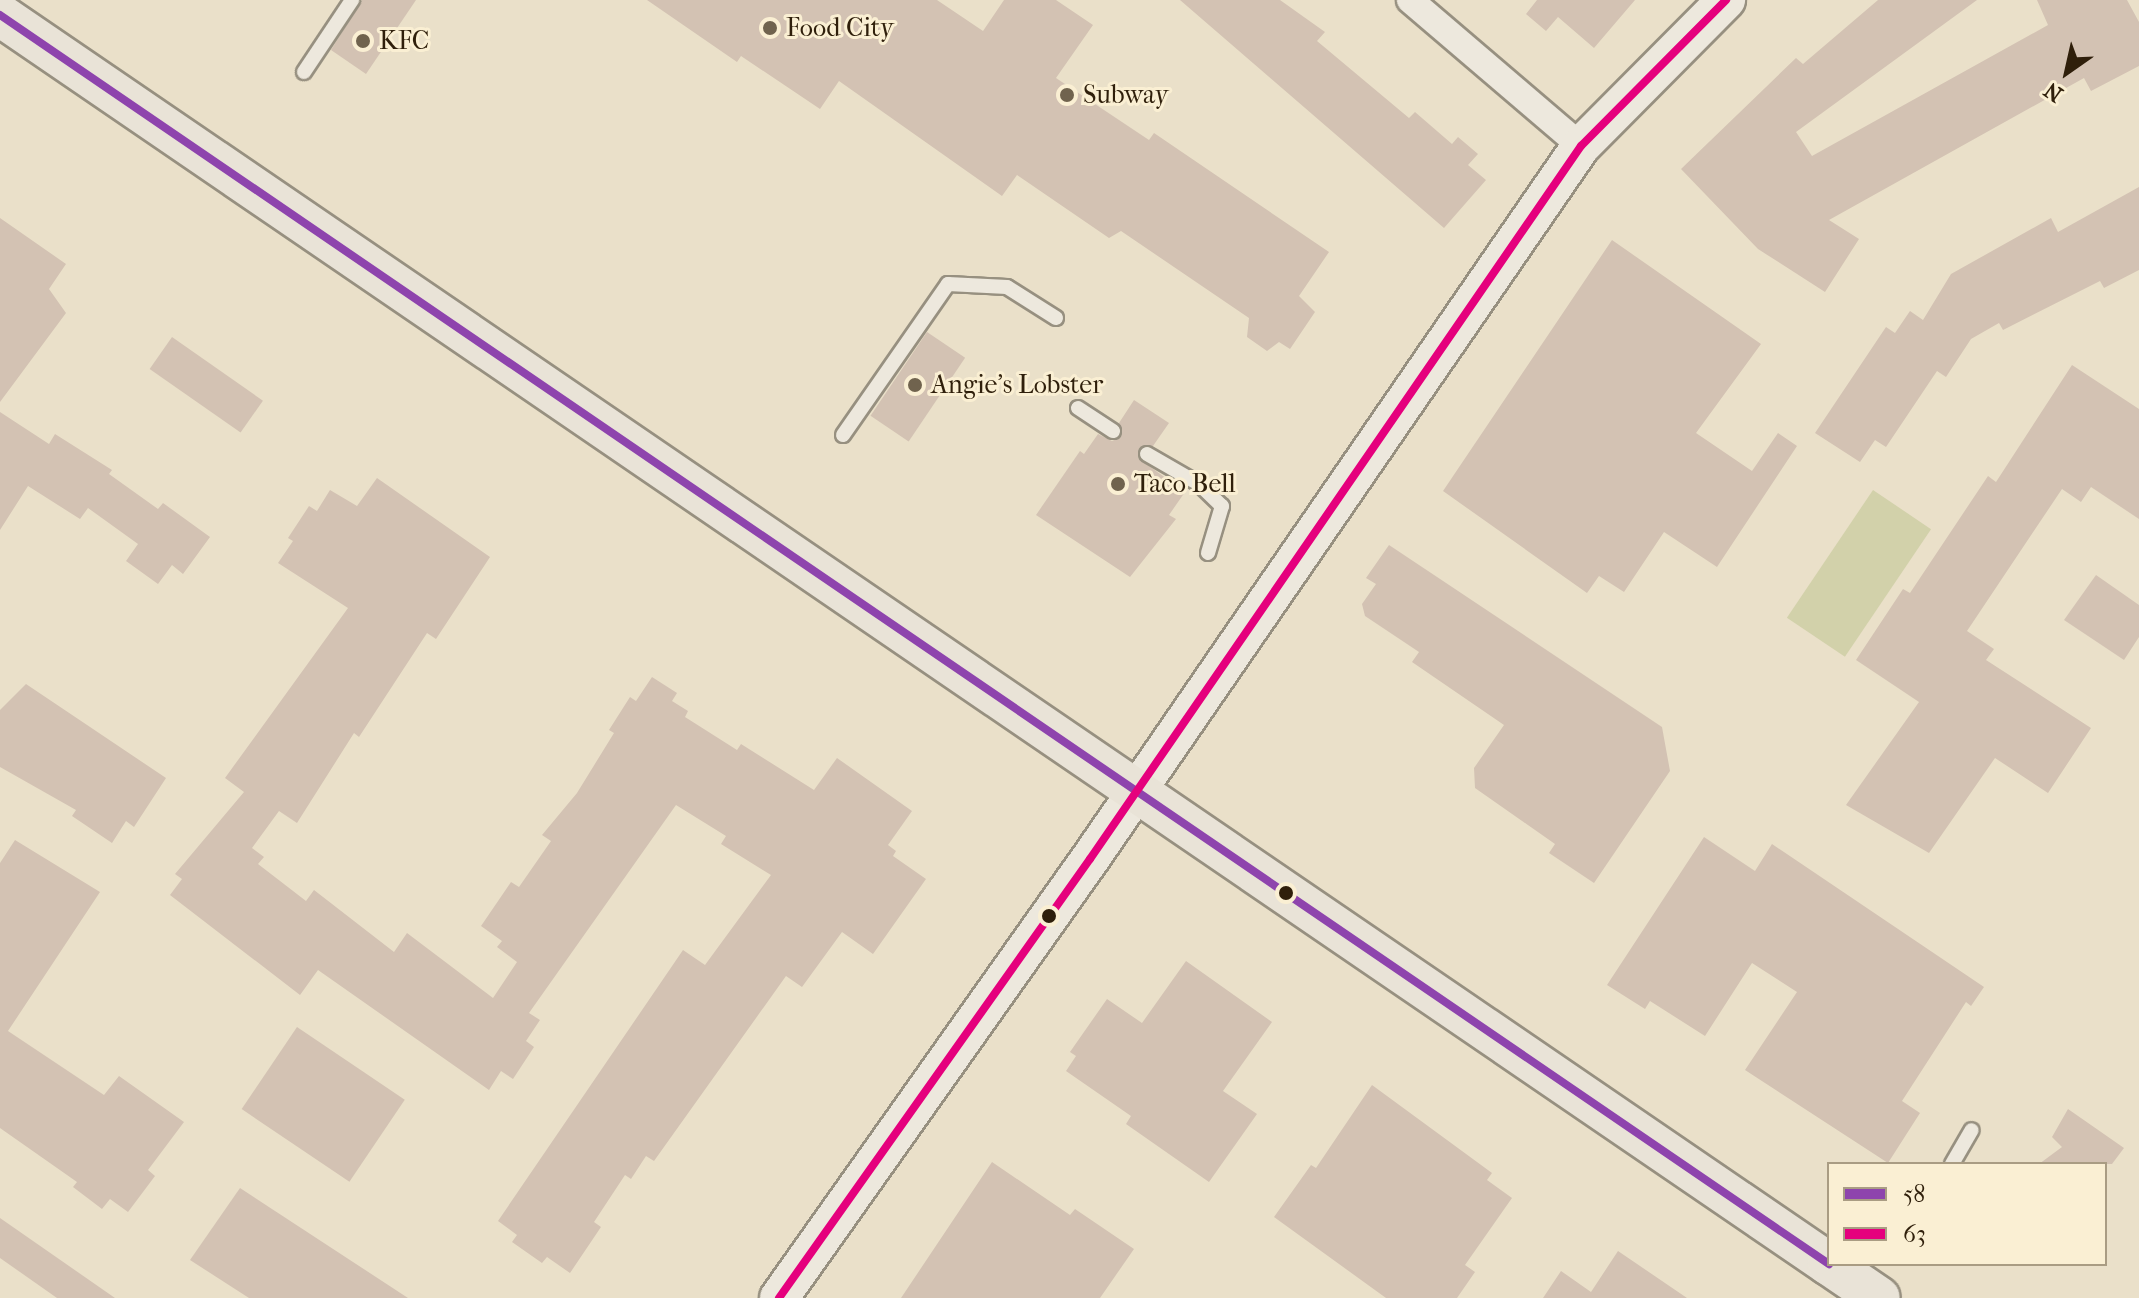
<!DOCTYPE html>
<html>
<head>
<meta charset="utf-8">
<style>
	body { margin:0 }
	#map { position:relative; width:2139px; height:1298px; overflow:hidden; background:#eae0c9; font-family:"IM FELL French Canon",serif }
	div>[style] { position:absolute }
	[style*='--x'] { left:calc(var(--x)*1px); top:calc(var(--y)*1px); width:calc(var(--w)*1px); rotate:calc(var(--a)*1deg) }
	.green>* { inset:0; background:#d2d1aa; transform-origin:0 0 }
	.building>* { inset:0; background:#d3c2b3; transform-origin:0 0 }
	.roads { filter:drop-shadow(2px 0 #979080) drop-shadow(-2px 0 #979080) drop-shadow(0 2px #979080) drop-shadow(0 -2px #979080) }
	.lane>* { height:14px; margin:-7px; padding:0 7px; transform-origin:7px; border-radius:7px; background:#ede8dd }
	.street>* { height:26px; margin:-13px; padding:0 13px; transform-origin:13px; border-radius:13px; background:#ede8dd }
	.secondary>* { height:38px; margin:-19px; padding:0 19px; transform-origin:19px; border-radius:19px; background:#ede8dd }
	.primary>* { height:42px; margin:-21px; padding:0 21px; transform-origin:21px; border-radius:21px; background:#e9e3d7 }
	.bus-1>* { height:8px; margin:-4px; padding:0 4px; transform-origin:4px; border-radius:4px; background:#8e44ad }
	.bus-2>* { height:8px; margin:-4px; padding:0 4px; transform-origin:4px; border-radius:4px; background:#e5007d }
	.dots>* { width:22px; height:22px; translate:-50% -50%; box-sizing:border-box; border:4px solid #faefd3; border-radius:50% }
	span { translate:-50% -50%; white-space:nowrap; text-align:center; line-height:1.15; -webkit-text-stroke:6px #faefd3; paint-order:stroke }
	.poi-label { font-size:26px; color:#2f1f0b }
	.left { translate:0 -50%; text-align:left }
	.legend { position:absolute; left:1827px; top:1162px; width:280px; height:104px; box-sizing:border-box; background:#faefd3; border:2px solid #a99c83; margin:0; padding:10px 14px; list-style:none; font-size:24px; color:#2f1f0b }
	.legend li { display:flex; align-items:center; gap:16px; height:40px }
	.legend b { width:40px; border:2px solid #a99c83 }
	.north { position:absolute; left:2027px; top:32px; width:80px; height:80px; -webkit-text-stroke:6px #faefd3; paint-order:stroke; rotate:214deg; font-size:22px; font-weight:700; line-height:32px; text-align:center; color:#2f1f0b }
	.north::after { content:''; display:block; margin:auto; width:28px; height:36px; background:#2f1f0b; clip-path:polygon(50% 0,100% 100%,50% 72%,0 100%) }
</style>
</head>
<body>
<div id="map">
	<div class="green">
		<i style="left:1873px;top:490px;width:70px;height:154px;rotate:34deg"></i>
	</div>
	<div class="building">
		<i style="clip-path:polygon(362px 0,416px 0,366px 74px,331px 50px)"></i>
		<i style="clip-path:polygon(647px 0,937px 0,983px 31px,1004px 0,1056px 0,1093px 25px,1056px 78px,1149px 140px,1154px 133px,1329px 252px,1299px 296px,1315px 312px,1290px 349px,1279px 342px,1267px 351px,1247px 337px,1249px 318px,1121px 231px,1109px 238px,1017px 175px,1002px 196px,839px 81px,820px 109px,741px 56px,737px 62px)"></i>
		<i style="clip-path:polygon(1180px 0,1280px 0,1325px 32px,1317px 41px,1409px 118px,1415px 112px,1452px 144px,1458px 137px,1478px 154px,1468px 165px,1486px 180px,1444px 228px)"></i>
		<i style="clip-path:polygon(1537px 0,1536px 0,1635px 0,1594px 48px,1558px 17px,1546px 31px,1526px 14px)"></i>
		<i style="clip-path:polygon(1878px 0,1977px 0,1796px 132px,1812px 156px,2048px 25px,2037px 0,2127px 0,2139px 22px,2139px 66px,2091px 91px,2084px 78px,1829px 220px,1859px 239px,1825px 292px,1758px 249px,1681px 169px,1796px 58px,1803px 64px)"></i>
		<i style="clip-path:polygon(2139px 187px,2139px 270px,2104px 288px,2100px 281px,2003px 330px,1999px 323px,1971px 339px,1946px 377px,1937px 371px,1886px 447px,1875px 440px,1860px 462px,1815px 433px,1886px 327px,1895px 333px,1910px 311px,1923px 320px,1951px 274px,2051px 218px,2058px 232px)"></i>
		<i style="clip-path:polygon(0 218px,66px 264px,49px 289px,66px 313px,0 402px)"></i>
		<i style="clip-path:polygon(1612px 240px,1761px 344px,1696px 433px,1752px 471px,1778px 433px,1797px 446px,1717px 567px,1664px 532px,1624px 592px,1599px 576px,1587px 593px,1443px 491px)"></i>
		<i style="left:927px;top:332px;width:46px;height:101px;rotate:34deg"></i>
		<i style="left:172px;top:337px;width:111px;height:39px;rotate:35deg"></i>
		<i style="clip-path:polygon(2072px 365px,2139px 409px,2139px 519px,2091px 487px,2081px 502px,2062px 489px,1967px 631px,1994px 649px,1986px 660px,2091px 728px,2048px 793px,1995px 758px,1929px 853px,1846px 805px,1919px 702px,1856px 660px,1903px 589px,1910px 593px,1988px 476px,1996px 482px)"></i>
		<i style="clip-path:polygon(1134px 400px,1169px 423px,1153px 446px,1139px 448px,1138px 458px,1185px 492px,1169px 515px,1176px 519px,1130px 577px,1036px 515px,1080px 451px,1084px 454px,1098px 434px,1112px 441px,1121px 437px,1119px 423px)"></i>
		<i style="clip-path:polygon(0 412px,49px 444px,55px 434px,112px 470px,109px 474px,158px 509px,163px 503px,210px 537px,183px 574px,172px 565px,158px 584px,126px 561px,138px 544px,88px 508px,80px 519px,28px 486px,0 530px)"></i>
		<i style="clip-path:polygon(377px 478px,490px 557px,436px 639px,427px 633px,359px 737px,354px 733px,297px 823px,279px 811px,252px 848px,264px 857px,258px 864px,306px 901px,314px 890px,394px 952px,407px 933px,493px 998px,517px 962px,497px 947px,502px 941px,481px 926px,511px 882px,519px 887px,551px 841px,542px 835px,577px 793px,614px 733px,609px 730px,630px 697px,636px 701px,652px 677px,677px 693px,672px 701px,688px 711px,685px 717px,737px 750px,741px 744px,814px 790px,837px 758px,912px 811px,888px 845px,896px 851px,893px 856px,926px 879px,873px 954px,842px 932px,802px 987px,786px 976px,654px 1161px,646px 1156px,631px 1179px,625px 1175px,594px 1222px,601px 1227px,570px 1273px,547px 1257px,542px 1263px,512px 1242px,517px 1235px,498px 1221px,683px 950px,705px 965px,771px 875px,721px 844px,726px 836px,676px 805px,529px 1013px,540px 1020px,526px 1041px,534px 1047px,513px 1079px,501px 1071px,489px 1090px,318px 970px,300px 995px,170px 895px,182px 879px,175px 874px,244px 792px,225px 778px,348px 608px,278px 563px,293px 541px,288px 538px,309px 506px,317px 511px,330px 490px,357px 506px)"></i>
		<i style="clip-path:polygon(1389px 545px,1662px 727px,1670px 771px,1594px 883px,1549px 853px,1555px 844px,1475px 788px,1474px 768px,1504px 725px,1412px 662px,1419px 652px,1365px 616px,1362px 604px,1376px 584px,1366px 578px)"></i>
		<i style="clip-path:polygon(2096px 575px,2139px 605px,2139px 637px,2124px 660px,2064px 620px)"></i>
		<i style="clip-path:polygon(26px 684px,166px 778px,134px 827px,126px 821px,112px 843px,72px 816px,76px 810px,0 767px,0 710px)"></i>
		<i style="clip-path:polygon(1704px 837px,1755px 871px,1772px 844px,1984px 987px,1971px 1006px,1966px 1002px,1902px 1101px,1920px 1113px,1888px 1163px,1745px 1070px,1797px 992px,1752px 963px,1705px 1036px,1650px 1001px,1645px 1009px,1607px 985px)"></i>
		<i style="clip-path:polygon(15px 840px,100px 892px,8px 1031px,104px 1095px,119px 1076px,184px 1122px,148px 1170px,155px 1176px,128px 1212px,110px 1199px,102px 1209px,73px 1187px,77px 1182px,0 1128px,0 863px)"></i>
		<i style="clip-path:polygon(1186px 961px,1272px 1022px,1223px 1091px,1257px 1114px,1209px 1182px,1126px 1124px,1131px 1116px,1066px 1071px,1076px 1056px,1070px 1052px,1107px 999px,1142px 1023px)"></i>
		<i style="left:297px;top:1027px;width:130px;height:99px;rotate:34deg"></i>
		<i style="clip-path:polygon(1372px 1085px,1492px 1173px,1487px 1180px,1512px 1198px,1465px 1265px,1475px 1272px,1457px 1298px,1386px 1298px,1274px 1217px,1311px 1165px,1316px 1168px)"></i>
		<i style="clip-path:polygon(2068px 1109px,2124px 1148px,2112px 1164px,2039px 1164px,2062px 1147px,2052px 1137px)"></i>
		<i style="clip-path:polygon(992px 1162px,1070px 1215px,1075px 1209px,1134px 1249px,1100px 1298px,901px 1298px)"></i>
		<i style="clip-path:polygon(240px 1188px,408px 1298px,249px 1298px,190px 1260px)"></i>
		<i style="clip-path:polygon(0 1218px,115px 1298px,57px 1298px,0 1258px)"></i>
		<i style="clip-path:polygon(1618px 1251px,1687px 1298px,1543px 1298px,1561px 1271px,1591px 1292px)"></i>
	</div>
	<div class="roads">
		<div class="lane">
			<i style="--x:304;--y:72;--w:87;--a:-56.3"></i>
			<i style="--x:1078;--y:408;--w:42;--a:33.3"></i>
			<i style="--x:843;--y:435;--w:184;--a:-55.2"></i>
			<i style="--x:948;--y:284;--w:59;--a:2.9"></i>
			<i style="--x:1007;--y:287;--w:58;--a:32.3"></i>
			<i style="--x:1147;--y:454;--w:60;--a:30"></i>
			<i style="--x:1199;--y:484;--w:32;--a:44"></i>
			<i style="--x:1222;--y:506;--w:49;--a:106.6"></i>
			<i style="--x:1952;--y:1164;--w:39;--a:-60"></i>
		</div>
		<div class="street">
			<i style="--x:1410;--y:0;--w:225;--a:40.5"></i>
		</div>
		<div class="secondary">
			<i style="--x:779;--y:1298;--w:538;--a:-54.69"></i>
			<i style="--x:1090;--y:859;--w:866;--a:-55.45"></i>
			<i style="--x:1581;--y:146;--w:206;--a:-45.2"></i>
		</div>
		<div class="primary">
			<i style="--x:0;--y:15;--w:2215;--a:34.33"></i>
			<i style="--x:1829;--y:1264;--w:60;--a:34.2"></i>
		</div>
	</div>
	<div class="bus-1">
		<i style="--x:0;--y:15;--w:2215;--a:34.33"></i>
	</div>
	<div class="bus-2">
		<i style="--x:779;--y:1298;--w:538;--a:-54.69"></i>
		<i style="--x:1090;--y:859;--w:866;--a:-55.45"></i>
		<i style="--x:1581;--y:146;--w:206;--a:-45.2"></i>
	</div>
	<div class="dots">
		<i style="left:770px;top:28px;background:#70634e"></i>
		<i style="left:363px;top:41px;background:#70634e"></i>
		<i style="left:1067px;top:95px;background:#70634e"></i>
		<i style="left:915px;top:385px;background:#70634e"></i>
		<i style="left:1118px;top:484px;background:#70634e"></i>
		<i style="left:1286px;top:893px;background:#2f1f0b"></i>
		<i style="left:1049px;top:916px;background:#2f1f0b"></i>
	</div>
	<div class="poi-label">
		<span class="left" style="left:786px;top:28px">Food City</span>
		<span class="left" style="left:379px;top:41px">KFC</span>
		<span class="left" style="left:1083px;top:95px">Subway</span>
		<span class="left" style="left:931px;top:385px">Angie's Lobster</span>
		<span class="left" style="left:1134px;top:484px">Taco Bell</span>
	</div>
	<ul class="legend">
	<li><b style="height:10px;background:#8e44ad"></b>58</li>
	<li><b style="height:10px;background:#e5007d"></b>63</li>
	</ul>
	<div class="north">N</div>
</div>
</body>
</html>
